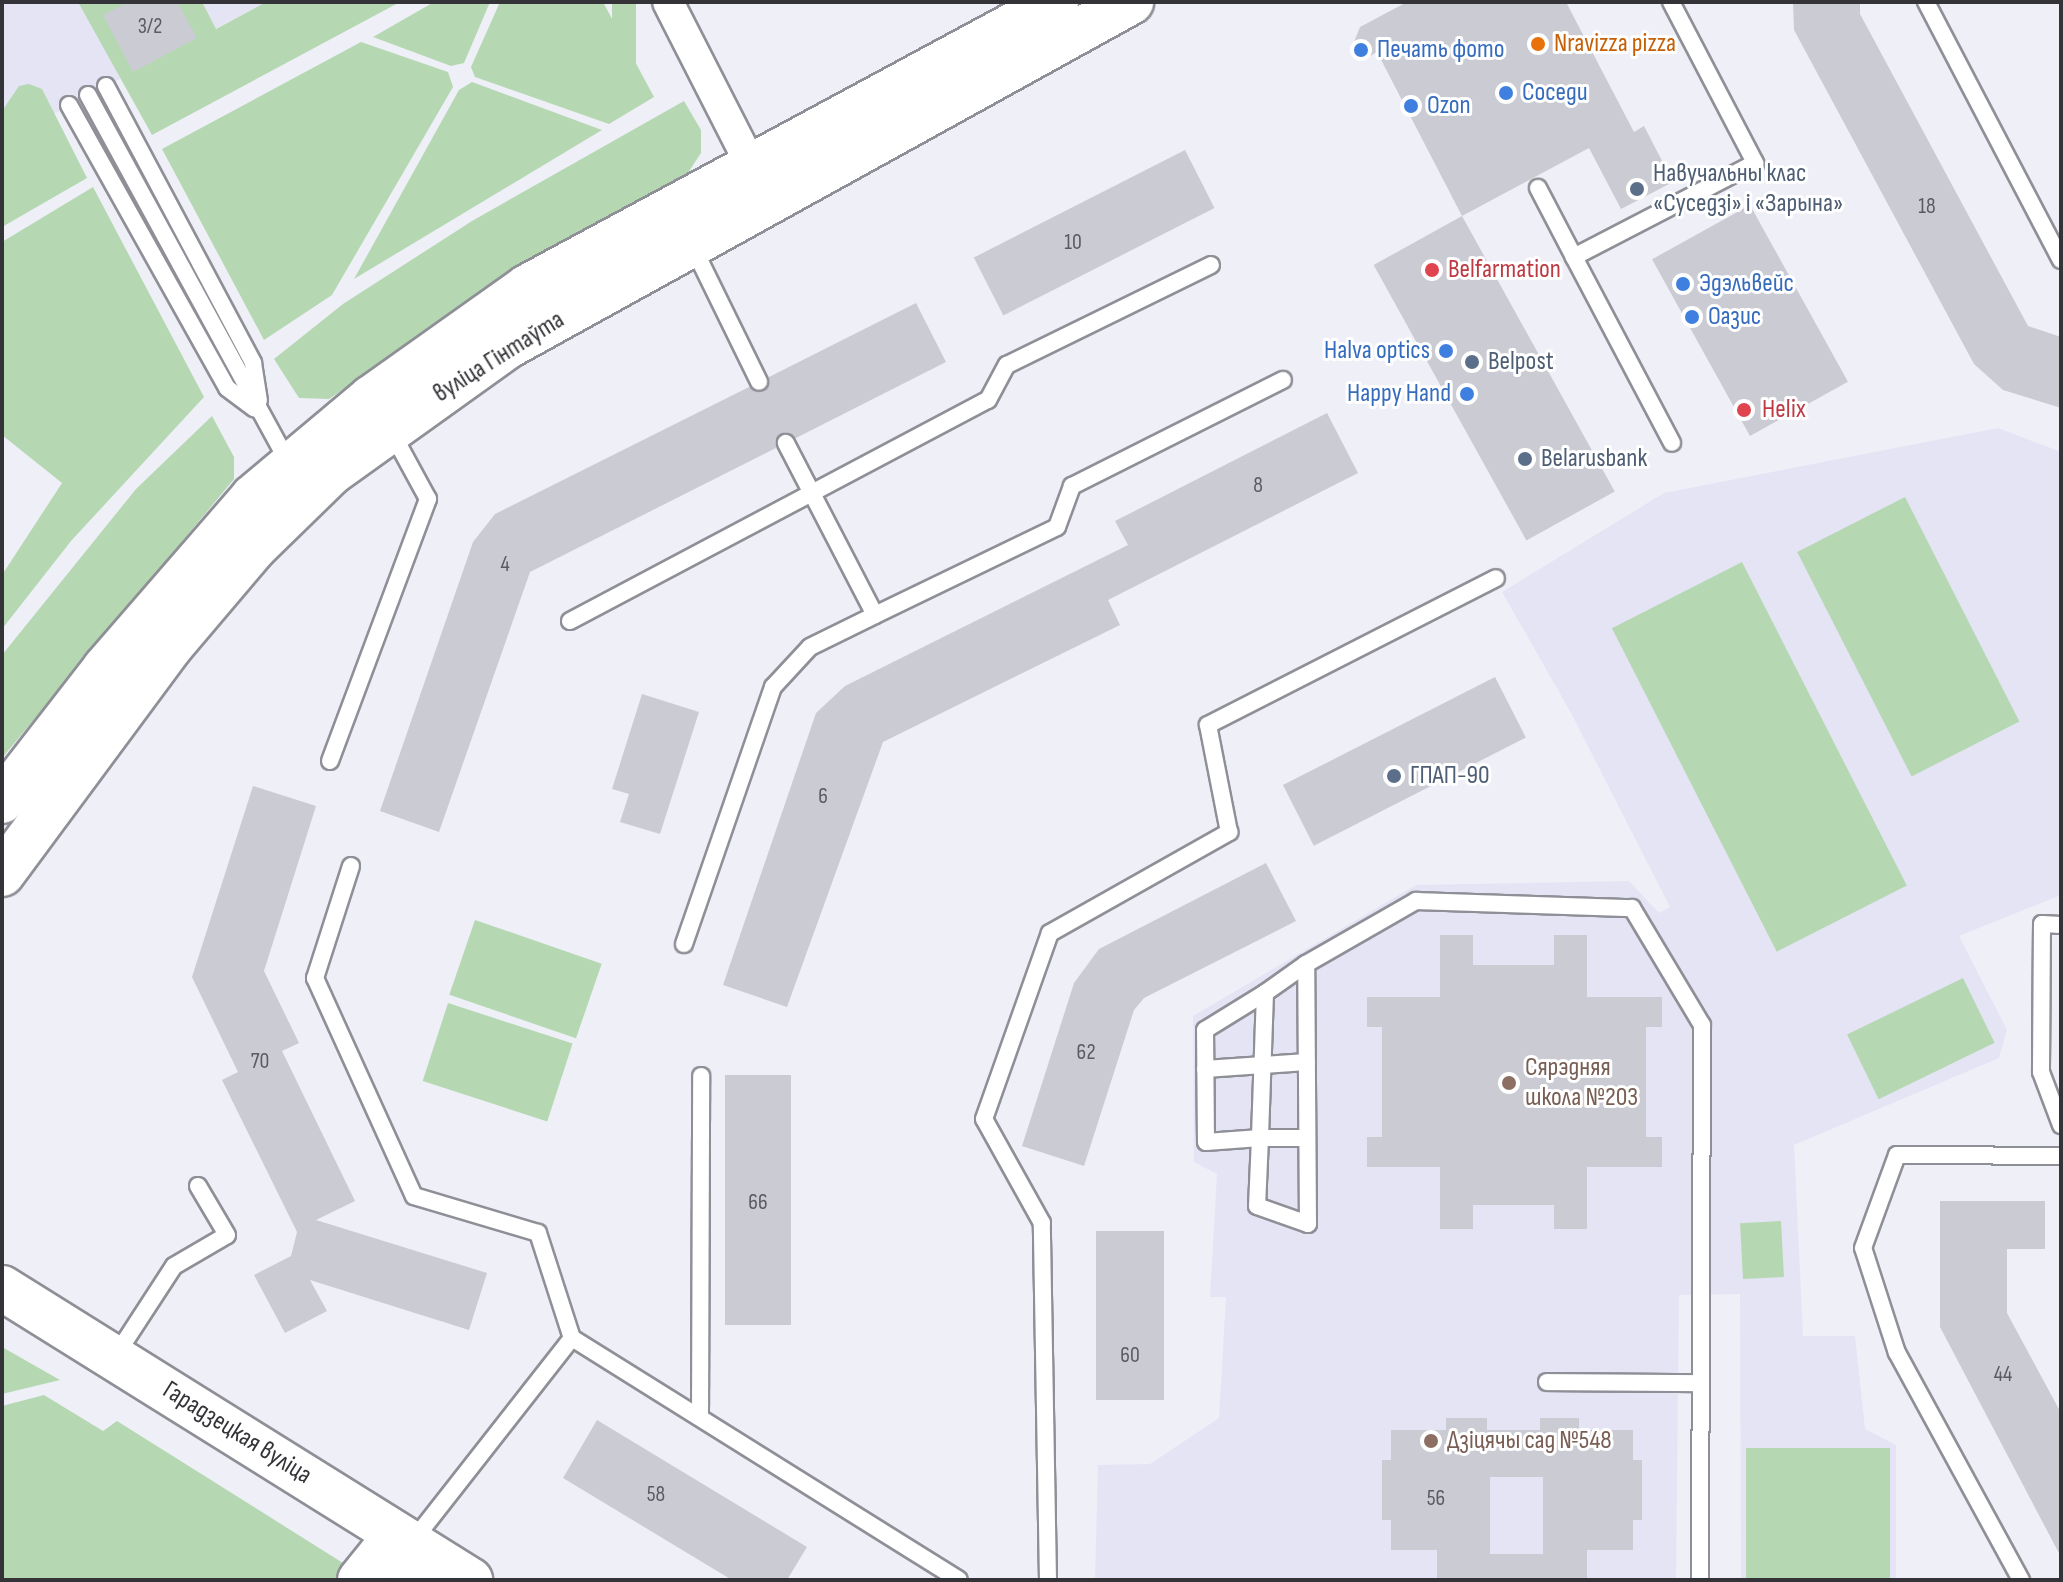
<!DOCTYPE html>
<html>
<head>
<meta charset="utf-8">
<style>
	body { margin:0 }
	#map { position:relative; width:2063px; height:1582px; overflow:hidden; background:#efeff8; font-family:"Sofia Sans Condensed",sans-serif }
	div>[style] { position:absolute }
	[style*='--x'] { left:calc(var(--x)*1px); top:calc(var(--y)*1px); width:calc(var(--w)*1px); rotate:calc(var(--a)*1deg) }
	.built>* { inset:0; background:#e4e4f5 }
	.green>* { inset:0; background:#b5d8b2; transform-origin:0 0 }
	.building>* { inset:0; background:#cbcbd4; transform-origin:0 0 }
	.roads { filter:drop-shadow(2px 0 #8f8f97) drop-shadow(-2px 0 #8f8f97) drop-shadow(0 2px #8f8f97) drop-shadow(0 -2px #8f8f97) }
	.lane>* { height:16px; margin:-8px; padding:0 8px; transform-origin:8px; border-radius:8px; background:#fff }
	.street>* { height:30px; margin:-15px; padding:0 15px; transform-origin:15px; border-radius:15px; background:#fff }
	.secondary>* { height:44px; margin:-22px; padding:0 22px; transform-origin:22px; border-radius:22px; background:#fff }
	.highway>* { height:44px; margin:-22px; padding:0 22px; transform-origin:22px; border-radius:22px; background:#fff }
	.dots>* { width:22px; height:22px; translate:-50% -50%; box-sizing:border-box; border:4px solid #fff; border-radius:50% }
	span { translate:-50% -50%; white-space:nowrap; text-align:center; line-height:1.15; -webkit-text-stroke:6px #fff; paint-order:stroke }
	.number-label { font-size:22px; color:#5a5a5f }
	.number-label span { -webkit-text-stroke-width:0 }
	.food-label { font-size:26px; color:#c56008 }
	.left { translate:0 -50%; text-align:left }
	.shop-label { font-size:26px; color:#366cbe }
	.right { translate:-100% -50%; text-align:right }
	.service-label { font-size:26px; color:#4e5e75 }
	.health-label { font-size:26px; color:#be3a42 }
	.street-label { font-size:26px; color:#343438 }
	.education-label { font-size:26px; color:#785e54 }
	.frame { position:absolute; inset:0; border:4px solid #343438; pointer-events:none }
</style>
</head>
<body>
<div id="map">
	<div class="built">
		<i style="clip-path:polygon(2px 2px,266px 2px,2px 141px)"></i>
		<i style="clip-path:polygon(1998px 428px,2061px 452px,2061px 895px,1959px 936px,2007px 1030px,1999px 1058px,1794px 1145px,1803px 1336px,1855px 1336px,1865px 1429px,1896px 1445px,1896px 1580px,1741px 1580px,1740px 1294px,1679px 1295px,1676px 1580px,1095px 1580px,1098px 1465px,1150px 1464px,1219px 1418px,1226px 1297px,1210px 1297px,1217px 1174px,1194px 1162px,1193px 1016px,1416px 885px,1629px 881px,1659px 913px,1670px 907px,1571px 713px,1502px 592px,1664px 493px)"></i>
	</div>
	<div class="green">
		<i style="clip-path:polygon(78px 2px,202px 2px,216px 29px,266px 2px,400px 2px,152px 135px)"></i>
		<i style="clip-path:polygon(434px 2px,490px 2px,464px 63px,451px 66px,373px 37px)"></i>
		<i style="clip-path:polygon(500px 2px,603px 2px,654px 97px,609px 124px,475px 77px,471px 67px)"></i>
		<i style="left:612px;top:2px;width:24px;height:104px"></i>
		<i style="clip-path:polygon(361px 42px,448px 72px,453px 87px,332px 295px,264px 340px,162px 149px)"></i>
		<i style="clip-path:polygon(472px 82px,602px 130px,354px 279px,459px 90px)"></i>
		<i style="clip-path:polygon(29px 84px,42px 89px,87px 178px,2px 227px,2px 111px,19px 86px)"></i>
		<i style="clip-path:polygon(684px 101px,701px 130px,701px 153px,680px 185px,518px 270px,329px 399px,299px 398px,274px 359px,343px 304px,472px 221px)"></i>
		<i style="clip-path:polygon(93px 187px,204px 397px,71px 541px,2px 629px,2px 575px,62px 483px,2px 435px,2px 242px)"></i>
		<i style="clip-path:polygon(212px 416px,234px 457px,234px 479px,2px 758px,2px 655px,136px 489px)"></i>
		<i style="left:1905px;top:497px;width:252px;height:121px;rotate:63deg"></i>
		<i style="left:1742px;top:562px;width:363px;height:146px;rotate:63deg"></i>
		<i style="left:475px;top:920px;width:134px;height:79px;rotate:19deg"></i>
		<i style="left:1963px;top:978px;width:72px;height:129px;rotate:64deg"></i>
		<i style="left:448px;top:1003px;width:131px;height:82px;rotate:18deg"></i>
		<i style="left:1781px;top:1221px;width:56px;height:41px;rotate:87deg"></i>
		<i style="clip-path:polygon(2px 1347px,60px 1380px,2px 1394px)"></i>
		<i style="clip-path:polygon(44px 1395px,103px 1431px,117px 1421px,343px 1563px,344px 1580px,2px 1580px,2px 1406px)"></i>
		<i style="left:1746px;top:1448px;width:144px;height:132px"></i>
	</div>
	<div class="building">
		<i style="clip-path:polygon(129px 2px,177px 2px,197px 38px,133px 72px,103px 15px)"></i>
		<i style="clip-path:polygon(1407px 2px,1566px 2px,1634px 132px,1644px 126px,1673px 182px,1621px 209px,1589px 148px,1462px 216px,1377px 52px,1363px 60px,1354px 42px,1360px 27px)"></i>
		<i style="clip-path:polygon(1793px 2px,1860px 2px,1860px 14px,2028px 326px,2061px 337px,2061px 408px,2003px 390px,1974px 364px,1794px 30px)"></i>
		<i style="left:1185px;top:150px;width:65px;height:237px;rotate:63deg"></i>
		<i style="left:1750px;top:205px;width:202px;height:112px;rotate:61deg"></i>
		<i style="left:1462px;top:216px;width:315px;height:101px;rotate:61deg"></i>
		<i style="clip-path:polygon(916px 303px,946px 362px,796px 438px,782px 433px,776px 448px,530px 572px,439px 832px,380px 811px,473px 542px,495px 514px,749px 387px,764px 391px,769px 377px)"></i>
		<i style="clip-path:polygon(1327px 413px,1358px 473px,1108px 600px,1120px 625px,883px 742px,787px 1007px,723px 985px,816px 713px,845px 686px,1128px 545px,1115px 521px)"></i>
		<i style="left:1495px;top:677px;width:68px;height:238px;rotate:63deg"></i>
		<i style="clip-path:polygon(642px 694px,699px 712px,660px 834px,620px 822px,629px 794px,612px 789px)"></i>
		<i style="clip-path:polygon(253px 786px,316px 806px,264px 971px,299px 1043px,282px 1051px,355px 1201px,316px 1220px,487px 1273px,469px 1330px,310px 1280px,327px 1311px,285px 1333px,254px 1275px,291px 1256px,297px 1232px,222px 1080px,238px 1072px,192px 977px)"></i>
		<i style="clip-path:polygon(1266px 863px,1296px 921px,1144px 998px,1134px 1010px,1084px 1166px,1022px 1146px,1074px 983px,1099px 949px)"></i>
		<i style="clip-path:polygon(1440px 935px,1473px 935px,1473px 965px,1554px 965px,1554px 935px,1587px 935px,1587px 997px,1662px 997px,1662px 1027px,1646px 1027px,1646px 1137px,1662px 1137px,1662px 1167px,1587px 1167px,1587px 1229px,1554px 1229px,1554px 1205px,1473px 1205px,1473px 1229px,1440px 1229px,1440px 1167px,1367px 1167px,1367px 1137px,1382px 1137px,1382px 1027px,1367px 1027px,1367px 997px,1440px 997px)"></i>
		<i style="left:725px;top:1075px;width:66px;height:250px"></i>
		<i style="clip-path:polygon(1940px 1201px,2045px 1201px,2045px 1249px,2007px 1249px,2007px 1313px,2061px 1413px,2061px 1557px,1940px 1327px)"></i>
		<i style="left:1096px;top:1231px;width:68px;height:169px"></i>
		<i style="clip-path:polygon(evenodd,1446px 1418px,1487px 1418px,1487px 1430px,1540px 1430px,1540px 1418px,1579px 1418px,1579px 1430px,1633px 1430px,1633px 1460px,1642px 1460px,1642px 1520px,1633px 1520px,1633px 1550px,1587px 1550px,1587px 1580px,1437px 1580px,1437px 1550px,1391px 1550px,1391px 1520px,1382px 1520px,1382px 1460px,1391px 1460px,1391px 1430px,1446px 1430px,1446px 1418px,1490px 1477px,1543px 1477px,1543px 1554px,1490px 1554px,1490px 1477px)"></i>
		<i style="clip-path:polygon(597px 1420px,807px 1547px,787px 1580px,732px 1580px,563px 1478px)"></i>
	</div>
	<div class="roads">
		<div class="lane">
			<i style="--x:1671;--y:2;--w:182;--a:62.4"></i>
			<i style="--x:1755;--y:163;--w:204;--a:152.6"></i>
			<i style="--x:1574;--y:257;--w:210;--a:62.2"></i>
			<i style="--x:1926;--y:2;--w:291;--a:62.4"></i>
			<i style="--x:106;--y:86;--w:314;--a:62"></i>
			<i style="--x:253;--y:363;--w:38;--a:81"></i>
			<i style="--x:88;--y:95;--w:420;--a:61.4"></i>
			<i style="--x:69;--y:105;--w:324;--a:60.8"></i>
			<i style="--x:227;--y:388;--w:34;--a:37"></i>
			<i style="--x:1538;--y:188;--w:78;--a:62.4"></i>
			<i style="--x:693;--y:247;--w:150;--a:63.9"></i>
			<i style="--x:875;--y:615;--w:202;--a:-25.8"></i>
			<i style="--x:1057;--y:527;--w:44;--a:-69.9"></i>
			<i style="--x:1072;--y:486;--w:236;--a:-26.7"></i>
			<i style="--x:570;--y:621;--w:473;--a:-27.9"></i>
			<i style="--x:988;--y:400;--w:40;--a:-62"></i>
			<i style="--x:1007;--y:365;--w:227;--a:-26.1"></i>
			<i style="--x:330;--y:761;--w:280;--a:-69.5"></i>
			<i style="--x:428;--y:499;--w:75;--a:-118.6"></i>
			<i style="--x:351;--y:866;--w:118;--a:107.8"></i>
			<i style="--x:315;--y:978;--w:239;--a:65.6"></i>
			<i style="--x:414;--y:1196;--w:129;--a:16.6"></i>
			<i style="--x:538;--y:1233;--w:110;--a:72.1"></i>
			<i style="--x:572;--y:1338;--w:456;--a:32"></i>
			<i style="--x:2061;--y:925;--w:19;--a:-177"></i>
			<i style="--x:2042;--y:924;--w:148;--a:90.4"></i>
			<i style="--x:2041;--y:1072;--w:57;--a:69.3"></i>
			<i style="--x:684;--y:944;--w:272;--a:-70.9"></i>
			<i style="--x:773;--y:687;--w:54;--a:-47.2"></i>
			<i style="--x:810;--y:647;--w:72;--a:-26.2"></i>
			<i style="--x:875;--y:615;--w:194;--a:-117.4"></i>
			<i style="--x:1265;--y:993;--w:50;--a:-35.3"></i>
			<i style="--x:1205;--y:1069;--w:102;--a:-3.9"></i>
			<i style="--x:1307;--y:1138;--w:47;--a:180"></i>
			<i style="--x:1260;--y:1138;--w:54;--a:175.8"></i>
			<i style="--x:1206;--y:1142;--w:112;--a:-90.5"></i>
			<i style="--x:1205;--y:1030;--w:70;--a:-31.7"></i>
			<i style="--x:1265;--y:993;--w:145;--a:92"></i>
			<i style="--x:1260;--y:1138;--w:68;--a:92.5"></i>
			<i style="--x:1257;--y:1206;--w:54;--a:19.4"></i>
			<i style="--x:1308;--y:1224;--w:260;--a:-90.4"></i>
			<i style="--x:1306;--y:964;--w:127;--a:-29.8"></i>
			<i style="--x:1416;--y:901;--w:216;--a:1.9"></i>
			<i style="--x:1632;--y:908;--w:136;--a:59.1"></i>
			<i style="--x:1702;--y:1025;--w:555;--a:90.21"></i>
			<i style="--x:116;--y:1355;--w:106;--a:-56.9"></i>
			<i style="--x:174;--y:1266;--w:61;--a:-30.3"></i>
			<i style="--x:227;--y:1235;--w:57;--a:-120.6"></i>
			<i style="--x:1547;--y:1382;--w:154;--a:0.4"></i>
			<i style="--x:700;--y:1417;--w:341;--a:-89.8"></i>
			<i style="--x:412;--y:1542;--w:259;--a:-51.9"></i>
			<i style="--x:1048;--y:1580;--w:357;--a:-91"></i>
			<i style="--x:1042;--y:1223;--w:119;--a:-119.1"></i>
			<i style="--x:984;--y:1119;--w:197;--a:-70.5"></i>
			<i style="--x:1050;--y:933;--w:206;--a:-29.4"></i>
			<i style="--x:1229;--y:832;--w:109;--a:-101.1"></i>
			<i style="--x:1208;--y:725;--w:323;--a:-27"></i>
			<i style="--x:2021;--y:1580;--w:259;--a:-118.6"></i>
			<i style="--x:1897;--y:1353;--w:110;--a:-107.9"></i>
			<i style="--x:1863;--y:1248;--w:99;--a:-69.9"></i>
			<i style="--x:1897;--y:1155;--w:164;--a:0.3"></i>
		</div>
		<div class="street">
			<i style="--x:668;--y:2;--w:181;--a:63"></i>
		</div>
		<div class="secondary">
			<i style="--x:2;--y:801;--w:168;--a:-52.2"></i>
			<i style="--x:105;--y:668;--w:226;--a:-49.1"></i>
			<i style="--x:253;--y:497;--w:154;--a:-40"></i>
			<i style="--x:371;--y:398;--w:191;--a:-35.4"></i>
			<i style="--x:527;--y:287;--w:601;--a:-28.31"></i>
			<i style="--x:2;--y:874;--w:282;--a:-53.5"></i>
			<i style="--x:170;--y:647;--w:130;--a:-49.7"></i>
			<i style="--x:254;--y:548;--w:109;--a:-44.3"></i>
			<i style="--x:332;--y:472;--w:216;--a:-35.6"></i>
			<i style="--x:508;--y:346;--w:712;--a:-28.91"></i>
			<i style="--x:2;--y:1288;--w:552;--a:31.96"></i>
		</div>
		<div class="highway">
			<i style="--x:360;--y:1580;--w:35;--a:-51"></i>
			<i style="--x:382;--y:1553;--w:30;--a:-17"></i>
			<i style="--x:411;--y:1544;--w:36;--a:88"></i>
		</div>
	</div>
	<div class="dots">
		<i style="left:1538px;top:44px;background:#e8710a"></i>
		<i style="left:1361px;top:50px;background:#3f7fe0"></i>
		<i style="left:1506px;top:93px;background:#3f7fe0"></i>
		<i style="left:1411px;top:106px;background:#3f7fe0"></i>
		<i style="left:1637px;top:189px;background:#5c6f8a"></i>
		<i style="left:1432px;top:270px;background:#e0444e"></i>
		<i style="left:1683px;top:284px;background:#3f7fe0"></i>
		<i style="left:1692px;top:317px;background:#3f7fe0"></i>
		<i style="left:1446px;top:351px;background:#3f7fe0"></i>
		<i style="left:1472px;top:362px;background:#5c6f8a"></i>
		<i style="left:1467px;top:394px;background:#3f7fe0"></i>
		<i style="left:1744px;top:410px;background:#e0444e"></i>
		<i style="left:1525px;top:459px;background:#5c6f8a"></i>
		<i style="left:1394px;top:776px;background:#5c6f8a"></i>
		<i style="left:1509px;top:1083px;background:#8d6e63"></i>
		<i style="left:1431px;top:1441px;background:#8d6e63"></i>
	</div>
	<div class="number-label">
		<span style="left:150px;top:27px">3/2</span>
		<span style="left:1927px;top:207px">18</span>
		<span style="left:1073px;top:243px">10</span>
		<span style="left:1258px;top:486px">8</span>
		<span style="left:505px;top:565px">4</span>
		<span style="left:823px;top:797px">6</span>
		<span style="left:1086px;top:1053px">62</span>
		<span style="left:260px;top:1062px">70</span>
		<span style="left:758px;top:1203px">66</span>
		<span style="left:1130px;top:1356px">60</span>
		<span style="left:2003px;top:1375px">44</span>
		<span style="left:656px;top:1495px">58</span>
		<span style="left:1436px;top:1499px">56</span>
	</div>
	<div class="food-label">
		<span class="left" style="left:1554px;top:44px">Nravizza pizza</span>
	</div>
	<div class="shop-label">
		<span class="left" style="left:1377px;top:50px">Печать фото</span>
		<span class="left" style="left:1522px;top:93px">Соседи</span>
		<span class="left" style="left:1427px;top:106px">Ozon</span>
		<span class="left" style="left:1699px;top:284px">Эдэльвейс</span>
		<span class="left" style="left:1708px;top:317px">Оазис</span>
		<span class="right" style="left:1430px;top:351px">Halva optics</span>
		<span class="right" style="left:1451px;top:394px">Happy Hand</span>
	</div>
	<div class="service-label">
		<span class="left" style="left:1653px;top:189px">Навучальны клас<br>«Суседзі» і «Зарына»</span>
		<span class="left" style="left:1488px;top:362px">Belpost</span>
		<span class="left" style="left:1541px;top:459px">Belarusbank</span>
		<span class="left" style="left:1410px;top:776px">ГПАП-90</span>
	</div>
	<div class="health-label">
		<span class="left" style="left:1448px;top:270px">Belfarmation</span>
		<span class="left" style="left:1762px;top:410px">Helix</span>
	</div>
	<div class="street-label">
		<span style="left:499px;top:357px;rotate:-32deg">вуліца Гінтаўта</span>
		<span style="left:237px;top:1433px;rotate:32deg">Гарадзецкая вуліца</span>
	</div>
	<div class="education-label">
		<span class="left" style="left:1525px;top:1083px">Сярэдняя<br>школа №203</span>
		<span class="left" style="left:1447px;top:1441px">Дзіцячы сад №548</span>
	</div>
	<div class="frame"></div>
</div>
</body>
</html>
